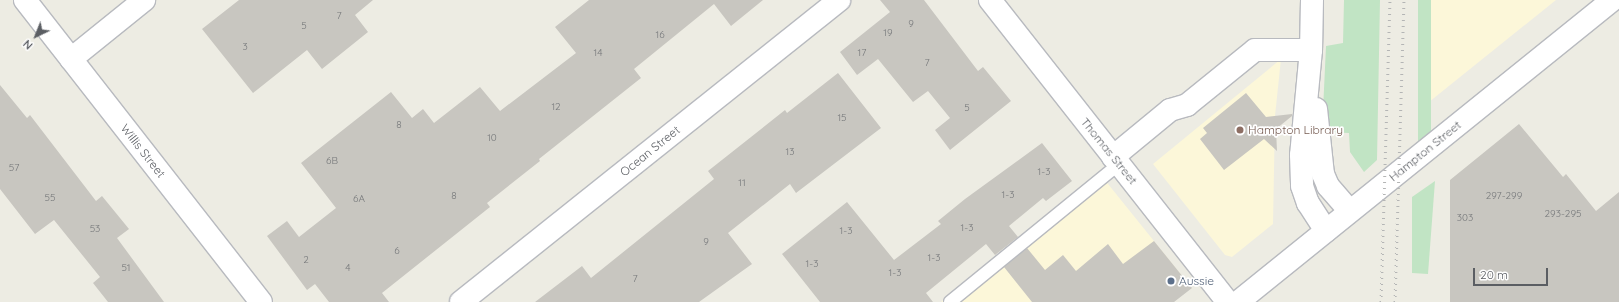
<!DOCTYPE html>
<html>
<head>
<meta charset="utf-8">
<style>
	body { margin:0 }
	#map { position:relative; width:1619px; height:302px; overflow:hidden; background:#edece3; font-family:Quicksand,sans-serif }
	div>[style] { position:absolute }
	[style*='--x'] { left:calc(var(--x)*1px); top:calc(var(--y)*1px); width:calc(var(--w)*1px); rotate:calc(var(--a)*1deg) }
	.commercial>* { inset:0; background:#fcf7d9 }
	.green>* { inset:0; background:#c1e4c4; transform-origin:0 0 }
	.building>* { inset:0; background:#c8c6c0 }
	.roads { filter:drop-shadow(1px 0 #b8babf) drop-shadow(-1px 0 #b8babf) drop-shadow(0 1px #b8babf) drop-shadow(0 -1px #b8babf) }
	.service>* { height:12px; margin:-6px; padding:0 6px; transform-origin:6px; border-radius:6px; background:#fff }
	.minor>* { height:22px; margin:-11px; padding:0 11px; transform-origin:11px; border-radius:11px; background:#fff }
	.secondary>* { height:22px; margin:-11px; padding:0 11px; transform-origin:11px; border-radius:11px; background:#fff }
	.rail>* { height:3px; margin-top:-1.5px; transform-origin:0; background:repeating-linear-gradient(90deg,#b4b5b5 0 1px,transparent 0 6px) }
	.dots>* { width:11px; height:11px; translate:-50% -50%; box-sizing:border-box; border:2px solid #fff; border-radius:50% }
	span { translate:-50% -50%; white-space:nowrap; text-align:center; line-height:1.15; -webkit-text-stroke:3.5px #fff; paint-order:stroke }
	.number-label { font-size:10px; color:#76787a }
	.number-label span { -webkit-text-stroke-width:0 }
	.education-label { font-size:12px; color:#785e54 }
	.left { translate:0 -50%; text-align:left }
	.street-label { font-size:12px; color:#5b5e63 }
	.service-label { font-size:12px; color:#4e5e75 }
	.north { position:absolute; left:16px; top:16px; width:40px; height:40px; -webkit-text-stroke:3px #fff; paint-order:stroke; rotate:223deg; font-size:11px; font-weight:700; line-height:16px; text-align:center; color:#5b5e63 }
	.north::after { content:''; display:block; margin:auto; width:14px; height:18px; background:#5b5e63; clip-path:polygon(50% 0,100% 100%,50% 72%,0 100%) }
	.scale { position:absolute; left:1473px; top:268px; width:75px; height:18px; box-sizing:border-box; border:2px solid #5b5e63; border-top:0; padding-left:5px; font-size:12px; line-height:14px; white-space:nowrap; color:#5b5e63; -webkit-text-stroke:3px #fff; paint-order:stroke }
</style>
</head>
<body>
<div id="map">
	<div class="commercial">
		<i style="clip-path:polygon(1431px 0,1556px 0,1429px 102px)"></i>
		<i style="clip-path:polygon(1281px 59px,1275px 116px,1273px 224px,1232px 257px,1225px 255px,1153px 164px)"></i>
		<i style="clip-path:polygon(1100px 174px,1191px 287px,1172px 302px,941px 302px)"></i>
	</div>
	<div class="green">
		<i style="clip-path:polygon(1344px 0,1380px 0,1377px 160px,1364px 172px,1350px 152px,1349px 133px,1322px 132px,1326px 46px,1343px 43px)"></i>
		<i style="left:1418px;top:0;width:13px;height:141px"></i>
		<i style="clip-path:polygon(1435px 181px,1428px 274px,1412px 273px,1412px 197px)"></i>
	</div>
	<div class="building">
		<i style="clip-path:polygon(239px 0,373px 0,355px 15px,368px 32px,322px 69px,307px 50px,253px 93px,202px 29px)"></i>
		<i style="clip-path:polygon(589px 0,763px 0,731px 26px,714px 4px,634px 69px,641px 78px,539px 159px,540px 161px,487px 203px,490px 207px,382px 293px,389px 302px,329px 302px,315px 284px,307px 290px,267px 236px,287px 221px,299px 237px,336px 208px,301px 163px,391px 92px,412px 118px,423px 109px,434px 123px,480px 87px,500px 111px,576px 53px,555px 27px)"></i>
		<i style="clip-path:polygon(880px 0,924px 0,978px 71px,983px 67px,1011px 101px,950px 150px,935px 130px,950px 118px,928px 91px,913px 102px,878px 59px,857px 75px,840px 52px,890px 12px)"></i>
		<i style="clip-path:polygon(838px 73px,881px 128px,796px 193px,790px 184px,728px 233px,752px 264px,699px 302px,535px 302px,582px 266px,591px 278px,714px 179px,708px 171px,785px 110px,787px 113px)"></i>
		<i style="clip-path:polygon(0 85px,27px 118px,30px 115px,96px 201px,102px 196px,129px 229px,117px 238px,164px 302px,108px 302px,93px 283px,100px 277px,54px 220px,35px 234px,0 189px)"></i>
		<i style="clip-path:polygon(1246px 93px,1266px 117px,1292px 114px,1292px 116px,1276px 129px,1277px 151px,1264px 139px,1224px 170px,1200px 139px,1207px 133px,1203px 128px)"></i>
		<i style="clip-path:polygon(1519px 124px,1563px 177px,1566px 174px,1596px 211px,1619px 192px,1619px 302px,1450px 302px,1450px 180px)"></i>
		<i style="clip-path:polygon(1042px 143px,1072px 181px,1046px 201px,1043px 198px,1009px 226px,1018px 237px,995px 255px,986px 244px,926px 293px,933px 302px,820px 302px,782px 254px,847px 202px,894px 260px,941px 224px,938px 221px,965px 199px)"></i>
		<i style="clip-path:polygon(1154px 241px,1192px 288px,1174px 302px,1032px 302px,1004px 267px,1027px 248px,1045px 270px,1063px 255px,1076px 271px,1108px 244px,1123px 264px)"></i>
	</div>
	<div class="roads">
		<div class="service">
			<i style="--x:950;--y:302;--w:218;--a:-39.2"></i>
		</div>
		<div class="minor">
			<i style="--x:25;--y:0;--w:383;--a:52"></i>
			<i style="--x:990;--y:0;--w:385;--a:51.8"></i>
			<i style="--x:1312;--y:0;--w:50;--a:91.1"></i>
			<i style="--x:1311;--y:50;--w:105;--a:95.4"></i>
			<i style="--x:1301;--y:155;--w:31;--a:88"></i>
			<i style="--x:1302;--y:186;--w:18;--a:71"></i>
			<i style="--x:1308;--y:203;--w:33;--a:57"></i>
			<i style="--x:71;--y:59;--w:94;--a:-38.9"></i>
			<i style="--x:1316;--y:109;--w:65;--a:83.9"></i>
			<i style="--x:1323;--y:174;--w:13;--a:67"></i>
			<i style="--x:1328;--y:186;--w:33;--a:49"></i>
			<i style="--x:1113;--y:157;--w:74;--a:-39.5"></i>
			<i style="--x:1170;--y:110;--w:18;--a:-16"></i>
			<i style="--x:1187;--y:105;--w:87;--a:-39"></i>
			<i style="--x:1255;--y:50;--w:56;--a:0"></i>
			<i style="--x:461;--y:302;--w:484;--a:-38.6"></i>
		</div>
		<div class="secondary">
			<i style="--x:1238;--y:302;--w:481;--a:-38.9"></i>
		</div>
	</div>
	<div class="rail">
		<i style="--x:1381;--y:302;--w:302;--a:-88.3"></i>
		<i style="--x:1395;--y:302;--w:302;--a:-88.3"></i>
	</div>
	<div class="dots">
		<i style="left:1240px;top:130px;background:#8d6e63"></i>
		<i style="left:1171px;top:281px;background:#5c6f8a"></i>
	</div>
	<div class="number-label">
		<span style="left:339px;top:16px">7</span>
		<span style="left:911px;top:24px">9</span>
		<span style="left:304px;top:26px">5</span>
		<span style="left:888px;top:33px">19</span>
		<span style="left:660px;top:35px">16</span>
		<span style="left:245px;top:47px">3</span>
		<span style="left:598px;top:53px">14</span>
		<span style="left:862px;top:53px">17</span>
		<span style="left:927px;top:63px">7</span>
		<span style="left:556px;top:107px">12</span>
		<span style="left:967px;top:108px">5</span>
		<span style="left:842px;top:118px">15</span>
		<span style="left:399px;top:125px">8</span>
		<span style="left:492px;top:138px">10</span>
		<span style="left:790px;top:152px">13</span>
		<span style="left:332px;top:161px">6B</span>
		<span style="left:14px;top:168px">57</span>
		<span style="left:1044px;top:172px">1-3</span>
		<span style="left:742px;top:183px">11</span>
		<span style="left:1008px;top:195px">1-3</span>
		<span style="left:454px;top:196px">8</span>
		<span style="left:1504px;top:196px">297-299</span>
		<span style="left:50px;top:198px">55</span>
		<span style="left:359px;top:199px">6A</span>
		<span style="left:1563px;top:214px">293-295</span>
		<span style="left:1465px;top:218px">303</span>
		<span style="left:967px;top:228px">1-3</span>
		<span style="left:95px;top:229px">53</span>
		<span style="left:846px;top:231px">1-3</span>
		<span style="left:706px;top:242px">9</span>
		<span style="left:397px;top:251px">6</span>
		<span style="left:934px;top:258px">1-3</span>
		<span style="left:306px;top:260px">2</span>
		<span style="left:812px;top:264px">1-3</span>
		<span style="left:126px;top:268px">51</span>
		<span style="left:348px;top:268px">4</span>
		<span style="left:895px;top:273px">1-3</span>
		<span style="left:635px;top:279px">7</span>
	</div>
	<div class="education-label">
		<span class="left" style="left:1248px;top:130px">Hampton Library</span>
	</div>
	<div class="street-label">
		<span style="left:143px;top:151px;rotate:52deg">Willis Street</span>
		<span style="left:650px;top:151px;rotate:-39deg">Ocean Street</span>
		<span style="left:1109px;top:151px;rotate:51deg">Thomas Street</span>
		<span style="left:1425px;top:151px;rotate:-39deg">Hampton Street</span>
	</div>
	<div class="service-label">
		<span class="left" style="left:1179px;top:281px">Aussie</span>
	</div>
	<div class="north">N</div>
	<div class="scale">20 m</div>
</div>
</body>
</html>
